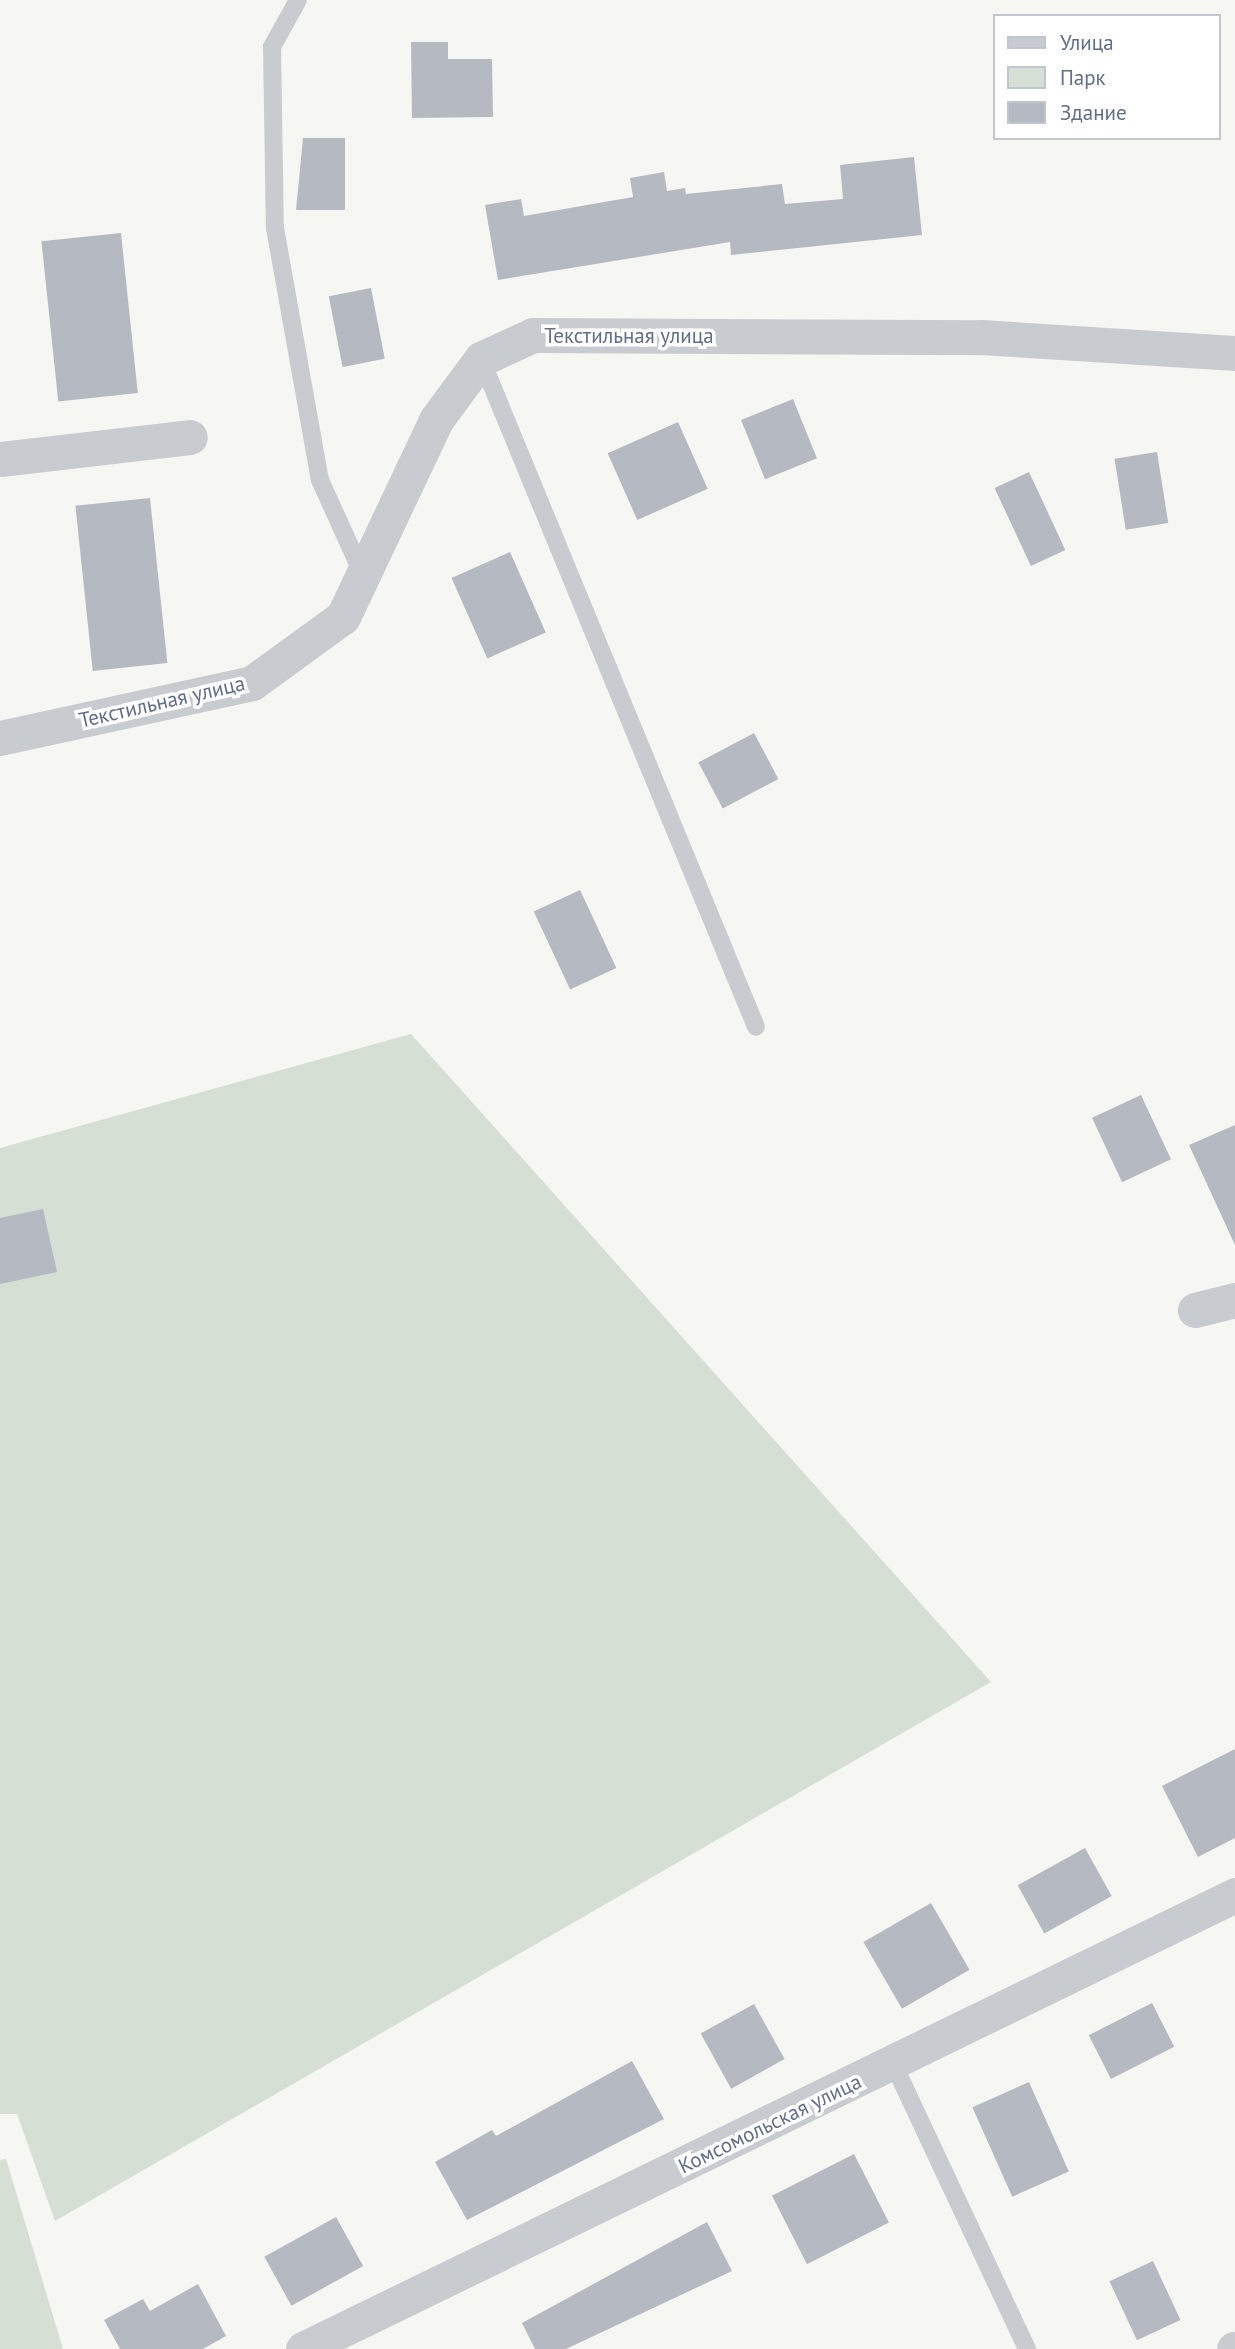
<!DOCTYPE html>
<html>
<head>
<meta charset="utf-8">
<style>
	body { margin:0 }
	#map { position:relative; width:1235px; height:2349px; overflow:hidden; background:#f6f7f3; font-family:"PT Sans",sans-serif }
	div>[style] { position:absolute }
	[style*='--x'] { left:calc(var(--x)*1px); top:calc(var(--y)*1px); width:calc(var(--w)*1px); rotate:calc(var(--a)*1deg) }
	.green>* { inset:0; background:#d5dfd3 }
	.building>* { inset:0; background:#b5b9c1; transform-origin:0 0 }
	.lane>* { height:18px; margin:-9px; padding:0 9px; transform-origin:9px; border-radius:9px; background:#c8cbcf }
	.street>* { height:35px; margin:-17.5px; padding:0 17.5px; transform-origin:17.5px; border-radius:17.5px; background:#c8cbcf }
	span { translate:-50% -50%; white-space:nowrap; text-align:center; line-height:1.15; -webkit-text-stroke:7px #fff; paint-order:stroke }
	.street-label { font-size:21px; color:#626e87 }
	.legend { position:absolute; left:993px; top:14px; width:228px; height:126px; box-sizing:border-box; background:#fff; border:2px solid #c0c5cf; margin:0; padding:9px 12px; list-style:none; font-size:21px; color:#626e87 }
	.legend li { display:flex; align-items:center; gap:14px; height:35px }
	.legend b { width:35px; border:2px solid #c0c5cf }
</style>
</head>
<body>
<div id="map">
	<div class="green">
		<i style="clip-path:polygon(411px 1034px,991px 1682px,55px 2221px,17px 2114px,0 2114px,0 1148px)"></i>
		<i style="clip-path:polygon(6px 2159px,63px 2349px,0 2349px,0 2160px)"></i>
	</div>
	<div class="building">
		<i style="clip-path:polygon(411px 42px,448px 42px,448px 59px,492px 59px,493px 117px,412px 118px)"></i>
		<i style="clip-path:polygon(303px 138px,345px 138px,345px 210px,296px 210px)"></i>
		<i style="clip-path:polygon(914px 157px,922px 235px,731px 255px,730px 242px,498px 280px,485px 205px,521px 199px,524px 216px,633px 197px,630px 178px,664px 172px,667px 191px,685px 188px,686px 194px,782px 184px,785px 204px,843px 199px,840px 165px)"></i>
		<i style="left:121px;top:233px;width:161px;height:80px;rotate:84deg"></i>
		<i style="left:371px;top:288px;width:72px;height:43px;rotate:79deg"></i>
		<i style="left:793px;top:399px;width:64px;height:56px;rotate:68deg"></i>
		<i style="left:678px;top:422px;width:73px;height:77px;rotate:66deg"></i>
		<i style="left:1157px;top:452px;width:72px;height:43px;rotate:81deg"></i>
		<i style="left:1029px;top:472px;width:86px;height:38px;rotate:65deg"></i>
		<i style="left:150px;top:498px;width:166px;height:75px;rotate:84deg"></i>
		<i style="left:510px;top:552px;width:88px;height:64px;rotate:66deg"></i>
		<i style="left:754px;top:733px;width:52px;height:63px;rotate:62deg"></i>
		<i style="left:580px;top:890px;width:86px;height:51px;rotate:65deg"></i>
		<i style="left:1141px;top:1095px;width:71px;height:54px;rotate:65deg"></i>
		<i style="clip-path:polygon(1235px 1125px,1235px 1245px,1189px 1145px)"></i>
		<i style="clip-path:polygon(43px 1209px,57px 1272px,0 1284px,0 1218px)"></i>
		<i style="clip-path:polygon(1235px 1749px,1235px 1838px,1198px 1857px,1162px 1786px)"></i>
		<i style="left:1085px;top:1848px;width:55px;height:77px;rotate:61deg"></i>
		<i style="left:931px;top:1903px;width:77px;height:78px;rotate:60deg"></i>
		<i style="left:1152px;top:2003px;width:49px;height:71px;rotate:63deg"></i>
		<i style="left:754px;top:2004px;width:63px;height:61px;rotate:61deg"></i>
		<i style="clip-path:polygon(632px 2061px,664px 2119px,467px 2220px,435px 2162px,492px 2130px,496px 2136px)"></i>
		<i style="left:1029px;top:2082px;width:98px;height:62px;rotate:66deg"></i>
		<i style="left:854px;top:2154px;width:77px;height:92px;rotate:63deg"></i>
		<i style="left:336px;top:2217px;width:56px;height:82px;rotate:61deg"></i>
		<i style="clip-path:polygon(707px 2222px,732px 2271px,566px 2349px,535px 2349px,522px 2323px)"></i>
		<i style="left:1153px;top:2261px;width:65px;height:48px;rotate:65deg"></i>
		<i style="clip-path:polygon(198px 2284px,226px 2336px,203px 2349px,120px 2349px,104px 2320px,143px 2299px,150px 2311px)"></i>
	</div>
	<div class="lane">
		<i style="--x:298;--y:0;--w:54;--a:119"></i>
		<i style="--x:272;--y:47;--w:181;--a:89.1"></i>
		<i style="--x:275;--y:228;--w:256;--a:79.9"></i>
		<i style="--x:320;--y:480;--w:104;--a:65.6"></i>
		<i style="--x:481;--y:359;--w:722;--a:67.62"></i>
		<i style="--x:894;--y:2065;--w:314;--a:64.9"></i>
	</div>
	<div class="street">
		<i style="--x:0;--y:459;--w:191;--a:-6.6"></i>
		<i style="--x:0;--y:738;--w:258;--a:-12.3"></i>
		<i style="--x:252;--y:683;--w:112;--a:-36"></i>
		<i style="--x:343;--y:617;--w:218;--a:-64.7"></i>
		<i style="--x:436;--y:420;--w:76;--a:-53.6"></i>
		<i style="--x:481;--y:359;--w:57;--a:-24.8"></i>
		<i style="--x:533;--y:335;--w:448;--a:0.3"></i>
		<i style="--x:981;--y:337;--w:255;--a:3.6"></i>
		<i style="--x:1195;--y:1310;--w:41;--a:-14"></i>
		<i style="--x:303;--y:2349;--w:1037;--a:-25.97"></i>
		<i style="--x:1234;--y:2349;--w:1;--a:0"></i>
	</div>
	<div class="street-label">
		<span style="left:629px;top:336px">Текстильная улица</span>
		<span style="left:162px;top:702px;rotate:-13deg">Текстильная улица</span>
		<span style="left:770px;top:2124px;rotate:-26deg">Комсомольская улица</span>
	</div>
	<ul class="legend">
	<li><b style="height:9px;background:#c8cbcf"></b>Улица</li>
	<li><b style="height:19px;background:#d5dfd3"></b>Парк</li>
	<li><b style="height:19px;background:#b5b9c1"></b>Здание</li>
	</ul>
</div>
</body>
</html>
